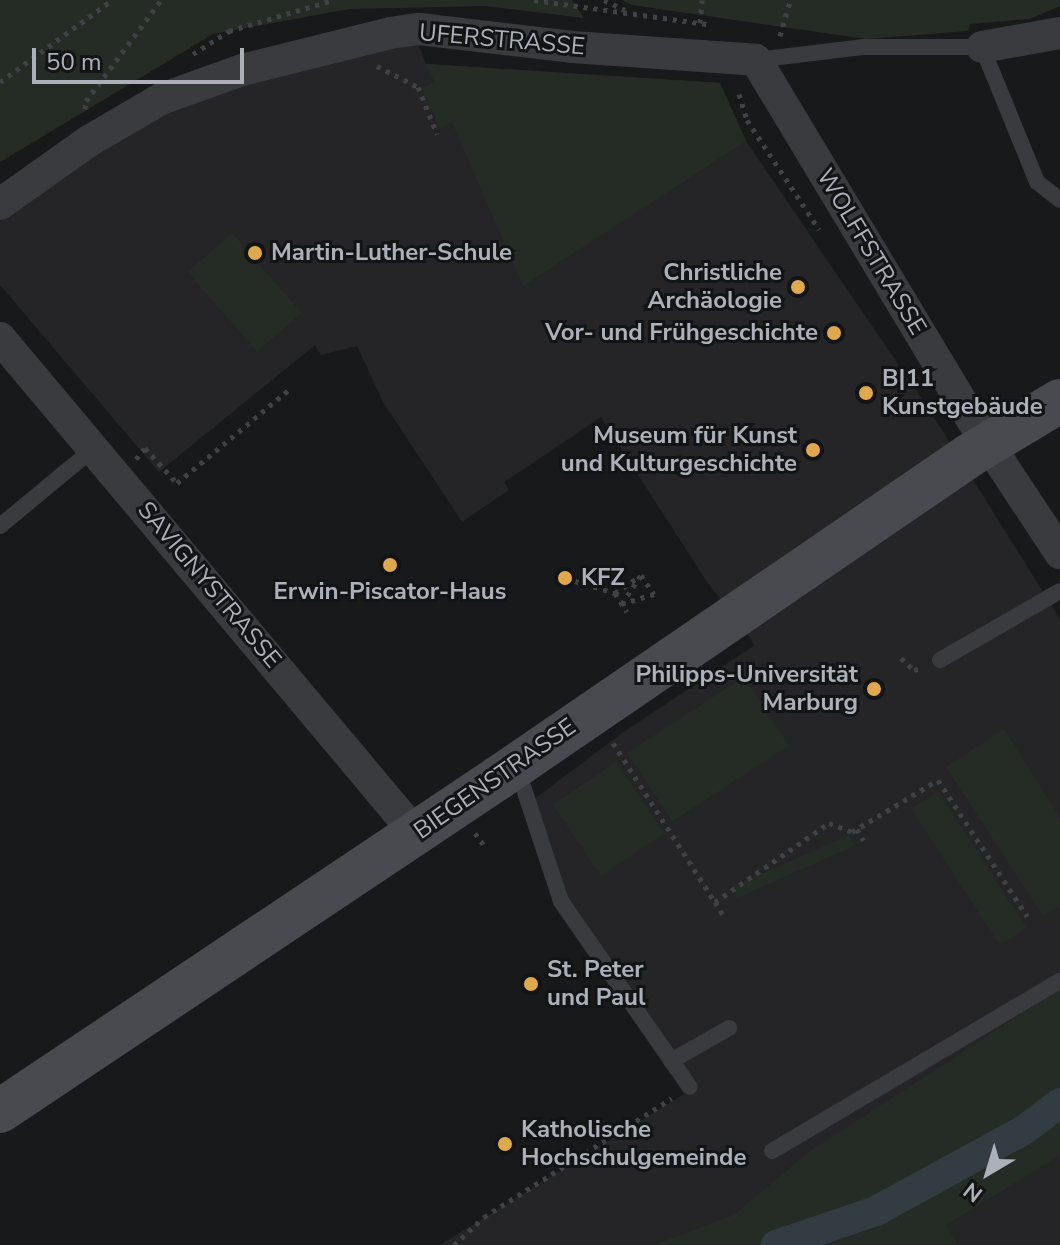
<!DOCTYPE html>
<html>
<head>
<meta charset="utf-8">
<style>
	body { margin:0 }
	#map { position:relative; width:1060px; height:1245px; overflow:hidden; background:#18191a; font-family:"Nunito Sans",sans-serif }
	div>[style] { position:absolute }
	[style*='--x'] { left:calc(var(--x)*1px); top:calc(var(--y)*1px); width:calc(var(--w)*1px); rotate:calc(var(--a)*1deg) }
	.built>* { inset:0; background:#252527 }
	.green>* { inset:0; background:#252c26; transform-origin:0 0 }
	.canal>* { height:30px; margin:-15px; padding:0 15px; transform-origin:15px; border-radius:15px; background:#333c42 }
	.path>* { height:5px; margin-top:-2.5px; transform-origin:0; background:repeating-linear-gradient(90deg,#404246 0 4px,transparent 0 10px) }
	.lane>* { height:16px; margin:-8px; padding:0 8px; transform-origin:8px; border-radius:8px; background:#3a3b3f }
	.street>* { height:32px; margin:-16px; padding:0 16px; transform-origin:16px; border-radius:16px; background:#3a3b3f }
	.secondary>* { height:44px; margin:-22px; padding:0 22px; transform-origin:22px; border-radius:22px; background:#484a4f }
	.dots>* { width:22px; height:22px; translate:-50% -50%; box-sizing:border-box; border:4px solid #131415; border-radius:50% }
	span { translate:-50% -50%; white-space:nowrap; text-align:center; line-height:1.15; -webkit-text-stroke:6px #131415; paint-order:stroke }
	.street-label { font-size:24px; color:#acb0b9 }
	.poi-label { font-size:24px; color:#acb0b9; font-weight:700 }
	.left { translate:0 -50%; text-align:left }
	.right { translate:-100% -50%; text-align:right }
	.north { position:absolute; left:948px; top:1133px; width:80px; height:80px; -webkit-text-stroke:6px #131415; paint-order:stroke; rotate:218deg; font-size:22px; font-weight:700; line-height:32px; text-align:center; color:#acb0b9 }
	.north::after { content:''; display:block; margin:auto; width:28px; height:36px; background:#acb0b9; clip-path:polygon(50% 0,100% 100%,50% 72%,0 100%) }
	.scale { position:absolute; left:32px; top:48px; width:212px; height:36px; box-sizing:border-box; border:4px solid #acb0b9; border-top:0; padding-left:10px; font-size:24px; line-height:28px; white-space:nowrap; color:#acb0b9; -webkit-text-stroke:6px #131415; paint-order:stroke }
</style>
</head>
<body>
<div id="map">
	<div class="built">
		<i style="clip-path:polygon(416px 38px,426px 64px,720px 83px,746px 141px,930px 411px,1060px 619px,1060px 1245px,440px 1245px,684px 1094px,553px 905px,533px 800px,622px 733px,755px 645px,705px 579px,601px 417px,504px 482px,509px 490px,462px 522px,383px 402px,357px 346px,321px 355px,315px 345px,159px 472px,0 285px,0 221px,170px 104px)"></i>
	</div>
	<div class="green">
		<i style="clip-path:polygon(0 0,572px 0,584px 18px,485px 6px,349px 9px,213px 34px,0 162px)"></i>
		<i style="clip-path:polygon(622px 0,1060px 0,1060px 6px,1030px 19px,970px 24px,968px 31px,866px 39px,632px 5px)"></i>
		<i style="clip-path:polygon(426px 64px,720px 83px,746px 141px,523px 286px,452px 122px,440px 129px,422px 89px,434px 81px)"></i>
		<i style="left:232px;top:233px;width:106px;height:59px;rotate:49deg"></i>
		<i style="left:744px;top:677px;width:82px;height:139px;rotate:57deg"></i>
		<i style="clip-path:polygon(1004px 729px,1060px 818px,1060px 906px,1043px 916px,946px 767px)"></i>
		<i style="left:616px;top:762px;width:86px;height:76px;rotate:56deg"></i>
		<i style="left:938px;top:791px;width:163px;height:32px;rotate:57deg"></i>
		<i style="left:849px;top:835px;width:12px;height:128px;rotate:66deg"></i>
		<i style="clip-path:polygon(1060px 989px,1060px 1155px,946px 1225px,957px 1245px,654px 1245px,734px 1215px,807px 1153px)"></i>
	</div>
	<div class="canal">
		<i style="--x:776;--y:1245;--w:106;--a:-18.8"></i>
		<i style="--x:876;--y:1211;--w:169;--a:-28.7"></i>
		<i style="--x:1024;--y:1130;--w:45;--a:-36.9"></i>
	</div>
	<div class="path">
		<i style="--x:534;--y:0;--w:176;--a:7.9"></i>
		<i style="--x:604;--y:0;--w:23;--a:25"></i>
		<i style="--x:700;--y:23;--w:23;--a:-85"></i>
		<i style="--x:780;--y:36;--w:37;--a:-74"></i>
		<i style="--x:193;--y:54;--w:43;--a:-32.6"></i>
		<i style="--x:229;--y:31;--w:109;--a:-16.6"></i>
		<i style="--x:377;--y:66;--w:46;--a:27.1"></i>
		<i style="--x:418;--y:87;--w:51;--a:68"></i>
		<i style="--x:0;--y:82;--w:139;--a:-36.2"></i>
		<i style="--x:739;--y:94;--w:27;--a:73"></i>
		<i style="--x:747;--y:120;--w:131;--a:56.6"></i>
		<i style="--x:85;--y:109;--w:8;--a:-83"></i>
		<i style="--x:86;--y:101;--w:126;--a:-53.4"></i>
		<i style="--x:136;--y:459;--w:14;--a:-51"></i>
		<i style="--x:145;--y:448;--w:47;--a:47.6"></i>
		<i style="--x:177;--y:483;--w:148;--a:-39.8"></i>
		<i style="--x:641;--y:575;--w:23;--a:56"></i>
		<i style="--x:654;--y:594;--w:34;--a:163"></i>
		<i style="--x:622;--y:604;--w:35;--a:-57"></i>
		<i style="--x:565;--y:578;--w:52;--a:16.7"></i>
		<i style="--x:615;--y:593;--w:22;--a:58"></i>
		<i style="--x:615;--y:593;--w:27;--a:-34"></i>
		<i style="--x:901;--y:658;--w:18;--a:43"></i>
		<i style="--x:914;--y:670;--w:9;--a:-18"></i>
		<i style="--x:613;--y:743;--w:189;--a:57.3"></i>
		<i style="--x:715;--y:902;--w:139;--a:-34.7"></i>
		<i style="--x:829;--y:823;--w:25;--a:21"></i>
		<i style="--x:852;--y:832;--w:100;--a:-31.2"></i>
		<i style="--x:938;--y:780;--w:163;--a:56.8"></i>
		<i style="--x:857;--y:829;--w:13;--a:61"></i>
		<i style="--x:475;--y:833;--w:14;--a:54"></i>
		<i style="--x:715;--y:902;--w:19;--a:58"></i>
		<i style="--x:454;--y:1245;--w:41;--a:-43"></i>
		<i style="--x:484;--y:1217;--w:222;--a:-32.3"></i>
	</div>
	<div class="lane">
		<i style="--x:756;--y:60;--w:109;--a:-6.9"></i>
		<i style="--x:864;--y:47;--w:118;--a:0"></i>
		<i style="--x:982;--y:47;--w:146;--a:67.8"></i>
		<i style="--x:1037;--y:182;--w:29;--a:38"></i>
		<i style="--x:0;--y:526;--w:121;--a:-39.6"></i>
		<i style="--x:940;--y:660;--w:138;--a:-29.9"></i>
		<i style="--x:517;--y:768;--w:140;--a:71.7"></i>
		<i style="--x:561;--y:901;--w:226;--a:55.3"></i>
		<i style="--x:671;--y:1061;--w:67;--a:-29.6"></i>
		<i style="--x:772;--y:1151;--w:334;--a:-30.6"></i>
	</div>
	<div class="street">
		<i style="--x:982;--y:47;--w:79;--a:-10.2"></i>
		<i style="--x:0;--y:204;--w:109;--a:-35.3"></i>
		<i style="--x:89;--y:141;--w:83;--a:-30.3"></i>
		<i style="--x:161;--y:99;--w:86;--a:-19.7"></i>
		<i style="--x:242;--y:70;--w:153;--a:-14"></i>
		<i style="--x:390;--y:33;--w:29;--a:-8"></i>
		<i style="--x:419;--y:29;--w:154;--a:6.7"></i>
		<i style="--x:572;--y:47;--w:184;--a:4"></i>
		<i style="--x:756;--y:60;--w:418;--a:59"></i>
		<i style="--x:971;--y:418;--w:162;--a:56.6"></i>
		<i style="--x:0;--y:338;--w:647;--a:50.01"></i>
	</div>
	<div class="secondary">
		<i style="--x:0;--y:1111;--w:599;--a:-33.77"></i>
		<i style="--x:498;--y:778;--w:572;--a:-34.38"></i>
		<i style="--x:970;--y:455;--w:105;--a:-31"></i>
	</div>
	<div class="dots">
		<i style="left:255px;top:253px;background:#dfa94b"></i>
		<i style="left:798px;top:287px;background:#dfa94b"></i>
		<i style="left:834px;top:333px;background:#dfa94b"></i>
		<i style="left:866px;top:393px;background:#dfa94b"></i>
		<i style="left:813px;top:450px;background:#dfa94b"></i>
		<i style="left:390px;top:565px;background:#dfa94b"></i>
		<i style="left:565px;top:578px;background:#dfa94b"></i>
		<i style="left:874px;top:689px;background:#dfa94b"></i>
		<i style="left:531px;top:984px;background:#dfa94b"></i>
		<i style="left:505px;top:1144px;background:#dfa94b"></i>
	</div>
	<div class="street-label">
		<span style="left:502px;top:40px;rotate:5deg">UFERSTRASSE</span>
		<span style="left:871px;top:252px;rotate:59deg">WOLFFSTRASSE</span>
		<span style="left:209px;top:585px;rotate:50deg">SAVIGNYSTRASSE</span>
		<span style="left:495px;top:779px;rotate:-35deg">BIEGENSTRASSE</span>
	</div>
	<div class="poi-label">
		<span class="left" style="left:271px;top:253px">Martin-Luther-Schule</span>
		<span class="right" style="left:782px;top:287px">Christliche<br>Archäologie</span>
		<span class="right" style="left:818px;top:333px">Vor- und Frühgeschichte</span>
		<span class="left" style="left:882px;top:393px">B|11<br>Kunstgebäude</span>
		<span class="right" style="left:797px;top:450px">Museum für Kunst<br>und Kulturgeschichte</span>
		<span class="left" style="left:581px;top:578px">KFZ</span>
		<span style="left:390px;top:592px">Erwin-Piscator-Haus</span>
		<span class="right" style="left:858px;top:689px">Philipps-Universität<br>Marburg</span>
		<span class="left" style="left:547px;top:984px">St. Peter<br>und Paul</span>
		<span class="left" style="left:521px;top:1144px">Katholische<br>Hochschulgemeinde</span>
	</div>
	<div class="north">N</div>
	<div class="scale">50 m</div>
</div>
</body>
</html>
